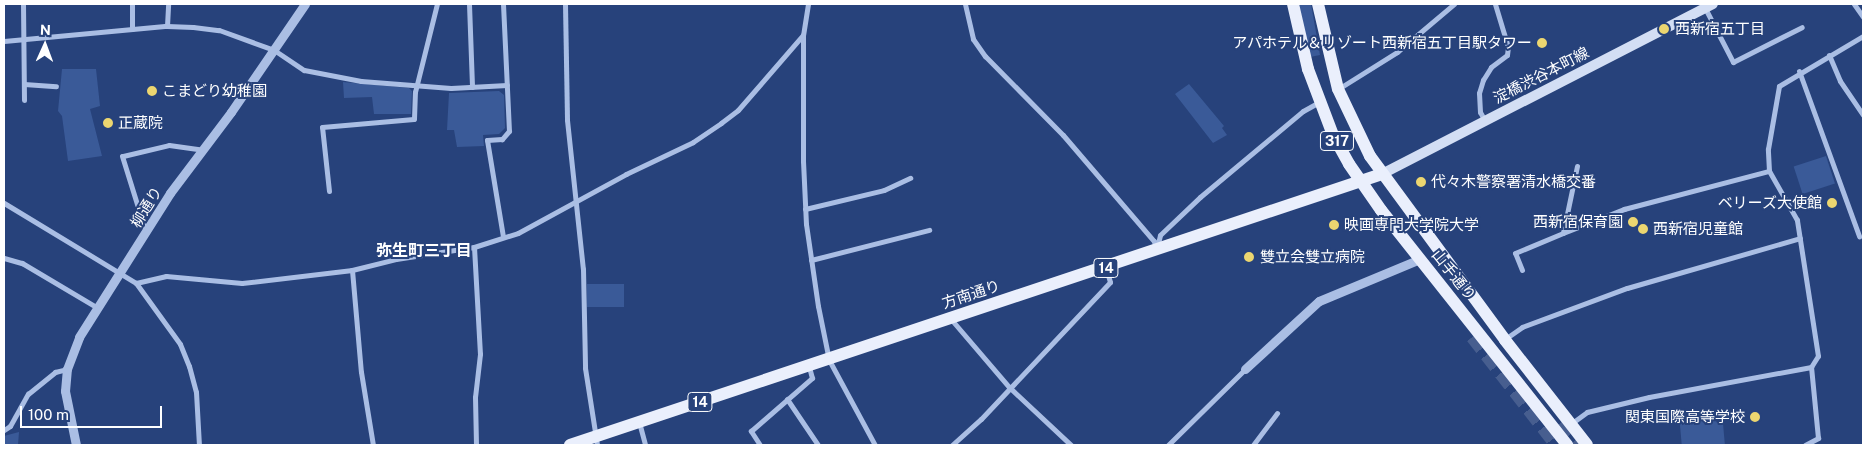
<!DOCTYPE html>
<html>
<head>
<meta charset="utf-8">
<style>
	body { margin:0 }
	#map { position:relative; width:1867px; height:449px; overflow:hidden; background:#27427b; font-family:"Public Sans","Noto Sans JP",sans-serif }
	div>[style] { position:absolute }
	[style*='--x'] { left:calc(var(--x)*1px); top:calc(var(--y)*1px); width:calc(var(--w)*1px); rotate:calc(var(--a)*1deg) }
	.green>* { inset:0; background:#3a5a98; transform-origin:0 0 }
	.motorway-tunnel>* { height:15px; margin-top:-7.5px; transform-origin:0; background:repeating-linear-gradient(90deg,#475e8f 0 15px,transparent 0 23px) }
	.minor>* { height:5px; margin:-2.5px; padding:0 2.5px; transform-origin:2.5px; border-radius:2.5px; background:#aabee4 }
	.tertiary>* { height:9px; margin:-4.5px; padding:0 4.5px; transform-origin:4.5px; border-radius:4.5px; background:#aabee4 }
	.secondary>* { height:10px; margin:-5px; padding:0 5px; transform-origin:5px; border-radius:5px; background:#d3def4 }
	.primary>* { height:12px; margin:-6px; padding:0 6px; transform-origin:6px; border-radius:6px; background:#eaeffc }
	.dots>* { width:14px; height:14px; translate:-50% -50%; box-sizing:border-box; border:2px solid #27427b; border-radius:50% }
	span { translate:-50% -50%; white-space:nowrap; text-align:center; line-height:1.15; -webkit-text-stroke:4px #27427b; paint-order:stroke }
	.shield-label span { padding:1px 4px; background:#27427b; border:1px solid; border-radius:4px; -webkit-text-stroke-width:0 }
	.shield-label { font-size:14px; color:#fff; font-weight:700 }
	.poi-label { font-size:15px; color:#fff }
	.left { translate:0 -50%; text-align:left }
	.right { translate:-100% -50%; text-align:right }
	.street-label { font-size:15px; color:#fff }
	.neighbourhood-label { font-size:16px; color:#fff; font-weight:700 }
	.frame { position:absolute; inset:0; border:5px solid #fff; pointer-events:none }
	.north { position:absolute; left:20px; top:20px; width:50px; height:50px; -webkit-text-stroke:4px #27427b; paint-order:stroke; rotate:2deg; font-size:14px; font-weight:700; line-height:20px; text-align:center; color:#fff }
	.north::after { content:''; display:block; margin:auto; width:18px; height:22px; background:#fff; clip-path:polygon(50% 0,100% 100%,50% 72%,0 100%) }
	.scale { position:absolute; left:20px; top:406px; width:142px; height:22px; box-sizing:border-box; border:2px solid #fff; border-top:0; padding-left:6px; font-size:15px; line-height:18px; white-space:nowrap; color:#fff; -webkit-text-stroke:4px #27427b; paint-order:stroke }
</style>
</head>
<body>
<div id="map">
	<div class="green">
		<i style="clip-path:polygon(1299px 4px,1311px 4px,1320px 55px,1310px 57px)"></i>
		<i style="clip-path:polygon(62px 69px,96px 69px,100px 106px,90px 109px,102px 156px,68px 161px,62px 116px,58px 111px)"></i>
		<i style="clip-path:polygon(343px 82px,409px 88px,412px 91px,411px 114px,374px 114px,372px 97px,344px 98px)"></i>
		<i style="clip-path:polygon(1189px 84px,1224px 126px,1222px 128px,1227px 135px,1213px 143px,1175px 94px)"></i>
		<i style="clip-path:polygon(499px 91px,504px 95px,505px 128px,499px 134px,483px 135px,484px 146px,457px 147px,454px 130px,447px 130px,449px 93px)"></i>
		<i style="left:1826px;top:156px;width:29px;height:34px;rotate:72deg"></i>
		<i style="left:624px;top:284px;width:23px;height:37px;rotate:90deg"></i>
		<i style="left:1722px;top:412px;width:33px;height:43px;rotate:85deg"></i>
		<i style="clip-path:polygon(19px 432px,18px 445px,4px 445px,4px 436px)"></i>
	</div>
	<div class="motorway-tunnel">
		<i style="--x:1473;--y:336;--w:138;--a:52.1"></i>
		<i style="--x:1561;--y:422;--w:29;--a:52"></i>
	</div>
	<div class="minor">
		<i style="--x:23;--y:4;--w:96;--a:89.4"></i>
		<i style="--x:132;--y:4;--w:25;--a:90"></i>
		<i style="--x:469;--y:4;--w:83;--a:87.9"></i>
		<i style="--x:503;--y:4;--w:127;--a:87.3"></i>
		<i style="--x:509;--y:131;--w:11;--a:131"></i>
		<i style="--x:502;--y:139;--w:15;--a:176"></i>
		<i style="--x:487;--y:140;--w:98;--a:80.6"></i>
		<i style="--x:565;--y:4;--w:116;--a:89"></i>
		<i style="--x:567;--y:120;--w:150;--a:83.9"></i>
		<i style="--x:583;--y:269;--w:99;--a:88.8"></i>
		<i style="--x:585;--y:368;--w:78;--a:81.1"></i>
		<i style="--x:808;--y:4;--w:31;--a:99"></i>
		<i style="--x:803;--y:35;--w:126;--a:90"></i>
		<i style="--x:803;--y:161;--w:63;--a:87.3"></i>
		<i style="--x:806;--y:224;--w:83;--a:81.7"></i>
		<i style="--x:818;--y:306;--w:55;--a:78.5"></i>
		<i style="--x:829;--y:360;--w:97;--a:61.6"></i>
		<i style="--x:965;--y:4;--w:36;--a:77"></i>
		<i style="--x:973;--y:39;--w:21;--a:55"></i>
		<i style="--x:985;--y:56;--w:111;--a:45.4"></i>
		<i style="--x:1063;--y:135;--w:140;--a:49.4"></i>
		<i style="--x:1154;--y:241;--w:7;--a:74"></i>
		<i style="--x:1854;--y:4;--w:16;--a:55"></i>
		<i style="--x:1705;--y:8;--w:61;--a:62.6"></i>
		<i style="--x:1733;--y:62;--w:77;--a:-26.9"></i>
		<i style="--x:167;--y:26;--w:22;--a:-87"></i>
		<i style="--x:4;--y:41;--w:164;--a:-5.3"></i>
		<i style="--x:167;--y:26;--w:26;--a:2"></i>
		<i style="--x:193;--y:27;--w:26;--a:7"></i>
		<i style="--x:219;--y:30;--w:59;--a:20"></i>
		<i style="--x:274;--y:50;--w:36;--a:34"></i>
		<i style="--x:304;--y:70;--w:58;--a:10.9"></i>
		<i style="--x:361;--y:81;--w:90;--a:4.4"></i>
		<i style="--x:451;--y:88;--w:56;--a:-3.1"></i>
		<i style="--x:1829;--y:55;--w:28;--a:67"></i>
		<i style="--x:1840;--y:81;--w:41;--a:55.9"></i>
		<i style="--x:1799;--y:71;--w:176;--a:70"></i>
		<i style="--x:24;--y:84;--w:32;--a:4"></i>
		<i style="--x:1338;--y:89;--w:70;--a:-32.1"></i>
		<i style="--x:1397;--y:52;--w:75;--a:-40.1"></i>
		<i style="--x:1485;--y:121;--w:10;--a:-119"></i>
		<i style="--x:1480;--y:112;--w:19;--a:-93"></i>
		<i style="--x:1479;--y:93;--w:14;--a:-73"></i>
		<i style="--x:1483;--y:80;--w:15;--a:-58"></i>
		<i style="--x:1491;--y:67;--w:20;--a:-37"></i>
		<i style="--x:1507;--y:55;--w:8;--a:-83"></i>
		<i style="--x:1508;--y:47;--w:45;--a:-106.8"></i>
		<i style="--x:122;--y:156;--w:81;--a:72.7"></i>
		<i style="--x:123;--y:156;--w:47;--a:-13.4"></i>
		<i style="--x:169;--y:145;--w:34;--a:8"></i>
		<i style="--x:1577;--y:166;--w:68;--a:101.8"></i>
		<i style="--x:1563;--y:233;--w:66;--a:-21.5"></i>
		<i style="--x:1624;--y:209;--w:150;--a:-14.7"></i>
		<i style="--x:329;--y:191;--w:64;--a:-96.2"></i>
		<i style="--x:322;--y:127;--w:92;--a:-5"></i>
		<i style="--x:414;--y:119;--w:27;--a:-88"></i>
		<i style="--x:415;--y:92;--w:91;--a:-76"></i>
		<i style="--x:4;--y:203;--w:154;--a:31.2"></i>
		<i style="--x:136;--y:283;--w:75;--a:54.2"></i>
		<i style="--x:180;--y:344;--w:24;--a:68"></i>
		<i style="--x:189;--y:366;--w:27;--a:75"></i>
		<i style="--x:196;--y:392;--w:53;--a:86.8"></i>
		<i style="--x:805;--y:209;--w:81;--a:-13.5"></i>
		<i style="--x:884;--y:190;--w:29;--a:-25"></i>
		<i style="--x:474;--y:247;--w:107;--a:86.8"></i>
		<i style="--x:480;--y:354;--w:43;--a:96.6"></i>
		<i style="--x:475;--y:397;--w:48;--a:88.8"></i>
		<i style="--x:1157;--y:248;--w:13;--a:-77"></i>
		<i style="--x:1160;--y:235;--w:55;--a:-43.5"></i>
		<i style="--x:1200;--y:197;--w:134;--a:-39.9"></i>
		<i style="--x:1303;--y:111;--w:18;--a:-29"></i>
		<i style="--x:4;--y:258;--w:19;--a:16"></i>
		<i style="--x:22;--y:263;--w:86;--a:30.7"></i>
		<i style="--x:811;--y:260;--w:122;--a:-14.3"></i>
		<i style="--x:352;--y:270;--w:102;--a:85"></i>
		<i style="--x:361;--y:372;--w:74;--a:80.7"></i>
		<i style="--x:1522;--y:270;--w:18;--a:-112"></i>
		<i style="--x:1515;--y:253;--w:52;--a:-22.6"></i>
		<i style="--x:136;--y:283;--w:31;--a:-13"></i>
		<i style="--x:166;--y:276;--w:76;--a:5.3"></i>
		<i style="--x:242;--y:283;--w:111;--a:-6.7"></i>
		<i style="--x:352;--y:270;--w:45;--a:-14"></i>
		<i style="--x:396;--y:259;--w:79;--a:-8.7"></i>
		<i style="--x:474;--y:247;--w:46;--a:-17.7"></i>
		<i style="--x:518;--y:233;--w:123;--a:-28.6"></i>
		<i style="--x:626;--y:174;--w:74;--a:-25.5"></i>
		<i style="--x:693;--y:142;--w:34;--a:-34"></i>
		<i style="--x:721;--y:123;--w:21;--a:-37"></i>
		<i style="--x:738;--y:110;--w:99;--a:-49.1"></i>
		<i style="--x:950;--y:318;--w:91;--a:49.5"></i>
		<i style="--x:1009;--y:387;--w:85;--a:43.1"></i>
		<i style="--x:1505;--y:339;--w:21;--a:-35"></i>
		<i style="--x:1522;--y:327;--w:112;--a:-20.4"></i>
		<i style="--x:1627;--y:288;--w:180;--a:-16.1"></i>
		<i style="--x:787;--y:399;--w:55;--a:56"></i>
		<i style="--x:639;--y:422;--w:24;--a:75"></i>
		<i style="--x:1572;--y:423;--w:19;--a:-36"></i>
		<i style="--x:1587;--y:412;--w:64;--a:-13.6"></i>
		<i style="--x:1649;--y:397;--w:165;--a:-10.5"></i>
		<i style="--x:4;--y:430;--w:7;--a:-34"></i>
		<i style="--x:10;--y:426;--w:37;--a:-61"></i>
		<i style="--x:28;--y:394;--w:35;--a:-39"></i>
		<i style="--x:55;--y:372;--w:12;--a:-14"></i>
		<i style="--x:760;--y:445;--w:17;--a:-123"></i>
		<i style="--x:751;--y:431;--w:81;--a:-41"></i>
		<i style="--x:812;--y:378;--w:11;--a:-105"></i>
		<i style="--x:952;--y:445;--w:39;--a:-42"></i>
		<i style="--x:981;--y:419;--w:188;--a:-46.7"></i>
		<i style="--x:1110;--y:282;--w:15;--a:-106"></i>
		<i style="--x:1168;--y:445;--w:108;--a:-44.6"></i>
		<i style="--x:1253;--y:445;--w:40;--a:-53"></i>
		<i style="--x:1805;--y:445;--w:15;--a:-28"></i>
		<i style="--x:1818;--y:438;--w:71;--a:-95.6"></i>
		<i style="--x:1811;--y:367;--w:13;--a:-58"></i>
		<i style="--x:1818;--y:356;--w:138;--a:-98.8"></i>
		<i style="--x:1797;--y:220;--w:56;--a:-119.7"></i>
		<i style="--x:1769;--y:171;--w:22;--a:-93"></i>
		<i style="--x:1768;--y:149;--w:64;--a:-80.1"></i>
		<i style="--x:1779;--y:86;--w:98;--a:-30.8"></i>
	</div>
	<div class="tertiary">
		<i style="--x:1245;--y:369;--w:100;--a:-42.6"></i>
		<i style="--x:1319;--y:301;--w:109;--a:-22.6"></i>
		<i style="--x:76;--y:445;--w:55;--a:-101.5"></i>
		<i style="--x:65;--y:391;--w:22;--a:-85"></i>
		<i style="--x:67;--y:369;--w:34;--a:-69"></i>
		<i style="--x:79;--y:337;--w:170;--a:-57.7"></i>
		<i style="--x:170;--y:193;--w:101;--a:-53"></i>
		<i style="--x:231;--y:112;--w:131;--a:-55.6"></i>
	</div>
	<div class="secondary">
		<i style="--x:1382;--y:174;--w:372;--a:-27.2"></i>
	</div>
	<div class="primary">
		<i style="--x:1293;--y:4;--w:67;--a:77"></i>
		<i style="--x:1308;--y:69;--w:71;--a:69.3"></i>
		<i style="--x:1333;--y:135;--w:33;--a:61"></i>
		<i style="--x:1349;--y:164;--w:56;--a:55.2"></i>
		<i style="--x:1381;--y:210;--w:300;--a:51.6"></i>
		<i style="--x:1318;--y:4;--w:87;--a:76.8"></i>
		<i style="--x:1338;--y:89;--w:74;--a:64.5"></i>
		<i style="--x:1370;--y:156;--w:228;--a:53.7"></i>
		<i style="--x:1505;--y:340;--w:133;--a:52"></i>
		<i style="--x:570;--y:445;--w:856;--a:-18.46"></i>
	</div>
	<div class="dots">
		<i style="left:1664px;top:29px;background:#ecd670"></i>
		<i style="left:1542px;top:43px;background:#ecd670"></i>
		<i style="left:152px;top:91px;background:#ecd670"></i>
		<i style="left:108px;top:123px;background:#ecd670"></i>
		<i style="left:1421px;top:182px;background:#ecd670"></i>
		<i style="left:1832px;top:203px;background:#ecd670"></i>
		<i style="left:1633px;top:222px;background:#ecd670"></i>
		<i style="left:1334px;top:225px;background:#ecd670"></i>
		<i style="left:1643px;top:229px;background:#ecd670"></i>
		<i style="left:1249px;top:257px;background:#ecd670"></i>
		<i style="left:1755px;top:417px;background:#ecd670"></i>
	</div>
	<div class="shield-label">
		<span style="left:1337px;top:141px">317</span>
		<span style="left:1106px;top:268px">14</span>
		<span style="left:700px;top:402px">14</span>
	</div>
	<div class="poi-label">
		<span class="left" style="left:1675px;top:29px">西新宿五丁目</span>
		<span class="right" style="left:1532px;top:43px">アパホテル＆リゾート西新宿五丁目駅タワー</span>
		<span class="left" style="left:162px;top:91px">こまどり幼稚園</span>
		<span class="left" style="left:118px;top:123px">正蔵院</span>
		<span class="left" style="left:1431px;top:182px">代々木警察署清水橋交番</span>
		<span class="right" style="left:1822px;top:203px">ベリーズ大使館</span>
		<span class="right" style="left:1623px;top:222px">西新宿保育園</span>
		<span class="left" style="left:1344px;top:225px">映画専門大学院大学</span>
		<span class="left" style="left:1653px;top:229px">西新宿児童館</span>
		<span class="left" style="left:1260px;top:257px">雙立会雙立病院</span>
		<span class="right" style="left:1745px;top:417px">関東国際高等学校</span>
	</div>
	<div class="street-label">
		<span style="left:1541px;top:75px;rotate:-27deg">淀橋渋谷本町線</span>
		<span style="left:146px;top:207px;rotate:-58deg">柳通り</span>
		<span style="left:1454px;top:275px;rotate:51deg">山手通り</span>
		<span style="left:971px;top:294px;rotate:-18deg">方南通り</span>
	</div>
	<div class="neighbourhood-label">
		<span style="left:424px;top:251px">弥生町三丁目</span>
	</div>
	<div class="frame"></div>
	<div class="north">N</div>
	<div class="scale">100 m</div>
</div>
</body>
</html>
